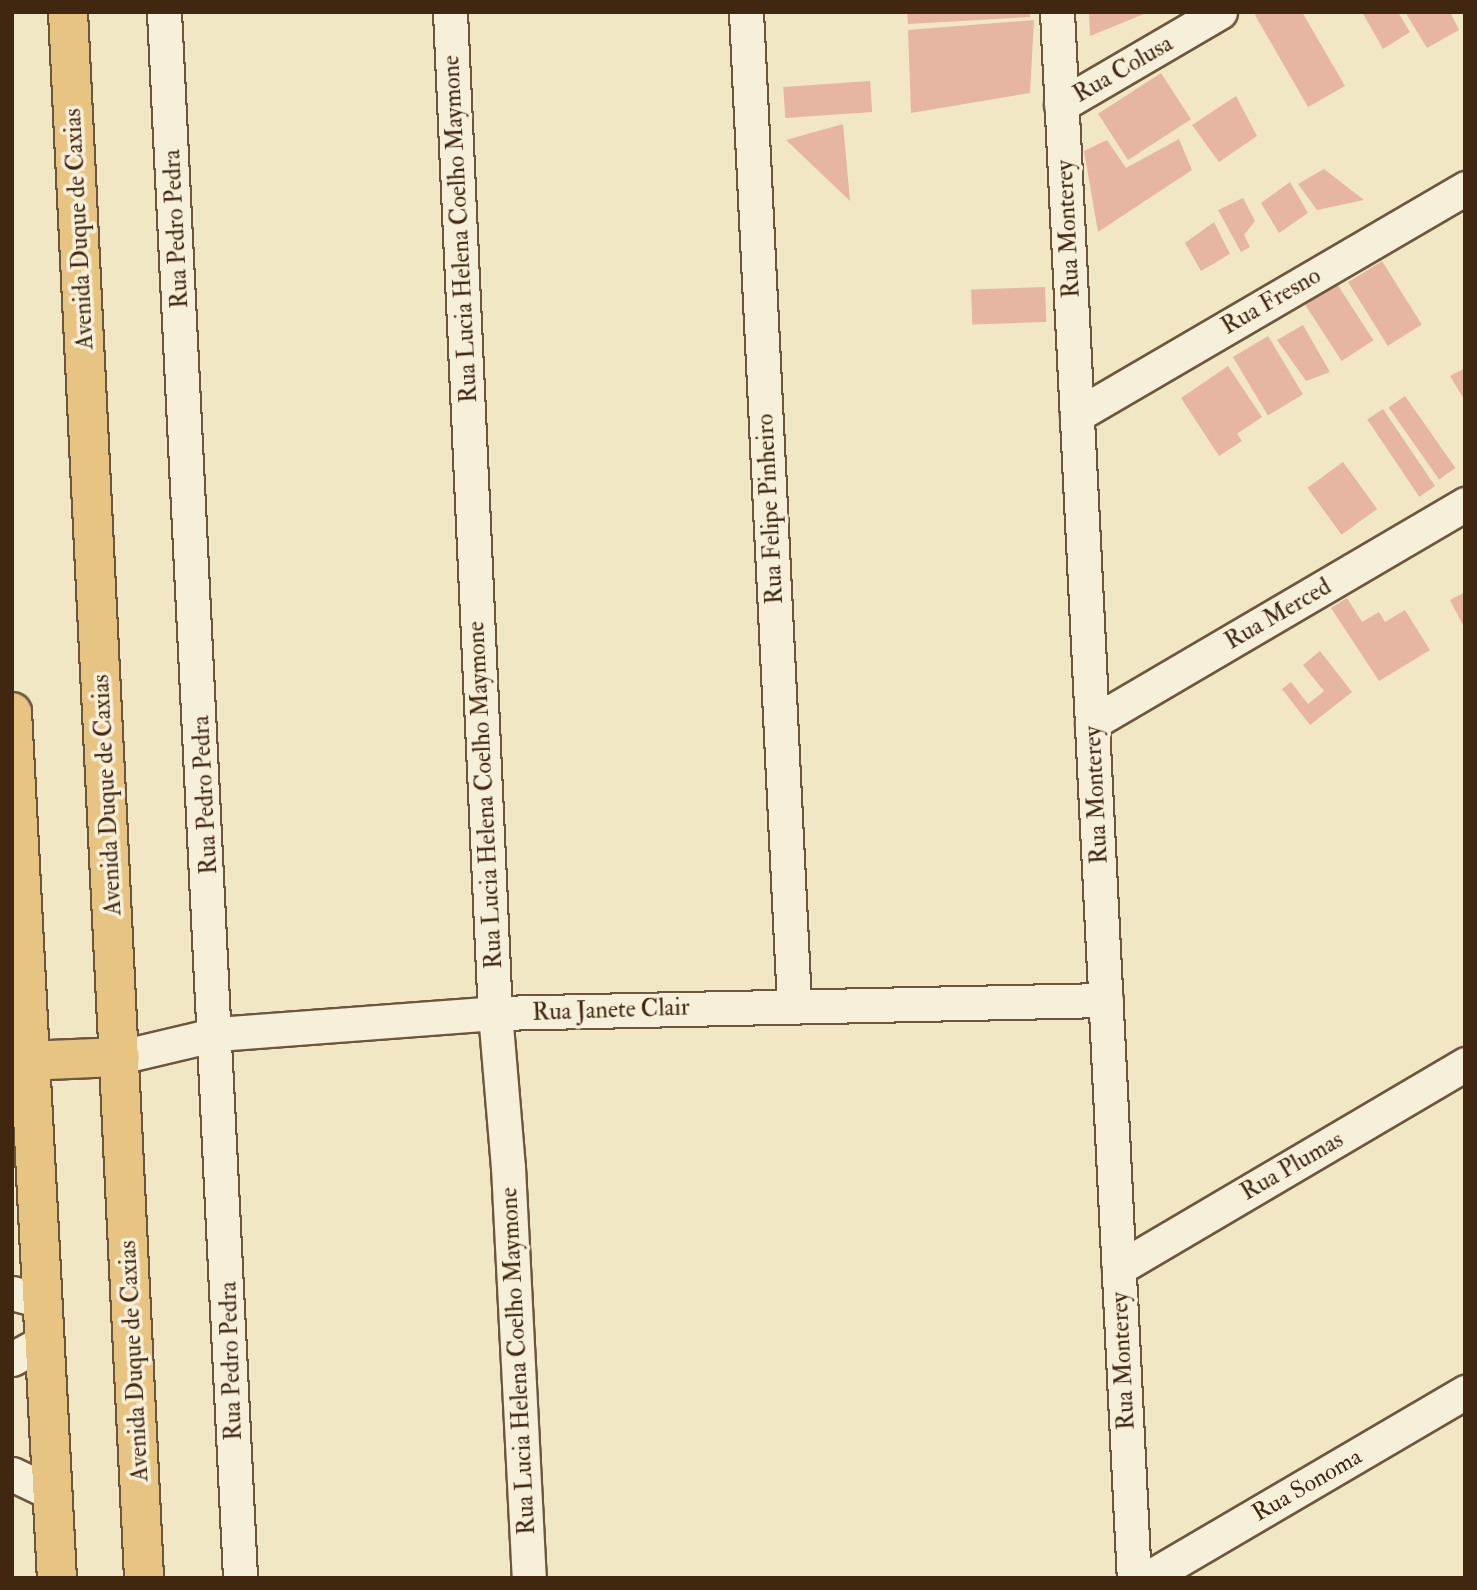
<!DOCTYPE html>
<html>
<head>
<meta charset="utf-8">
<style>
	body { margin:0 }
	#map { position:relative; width:1477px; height:1590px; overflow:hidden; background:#f1e7c4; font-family:"IM FELL Double Pica",serif }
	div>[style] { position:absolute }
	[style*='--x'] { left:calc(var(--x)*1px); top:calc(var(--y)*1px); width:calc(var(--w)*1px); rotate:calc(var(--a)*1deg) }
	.building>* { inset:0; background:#e7b6a3; transform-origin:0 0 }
	.roads { filter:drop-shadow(2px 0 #6d573c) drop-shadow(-2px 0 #6d573c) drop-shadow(0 2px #6d573c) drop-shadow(0 -2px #6d573c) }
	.minor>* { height:33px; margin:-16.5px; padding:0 16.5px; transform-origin:16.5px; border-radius:16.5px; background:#f6efd9 }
	.major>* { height:38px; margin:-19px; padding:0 19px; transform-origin:19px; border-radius:19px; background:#e8c482 }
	span { translate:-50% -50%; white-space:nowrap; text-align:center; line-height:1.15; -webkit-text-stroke:7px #f6efd9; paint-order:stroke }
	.street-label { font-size:24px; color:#41270f }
	.frame { position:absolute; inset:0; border:14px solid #41270f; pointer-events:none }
</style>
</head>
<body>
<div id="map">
	<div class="building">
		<i style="clip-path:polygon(907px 12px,1030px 12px,1030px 17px,908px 24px)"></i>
		<i style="clip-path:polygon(1089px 12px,1149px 12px,1090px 36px)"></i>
		<i style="clip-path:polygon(1260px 12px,1302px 12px,1345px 86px,1308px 107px,1255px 15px)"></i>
		<i style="clip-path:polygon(1362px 12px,1398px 12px,1410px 32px,1383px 49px)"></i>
		<i style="clip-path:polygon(1405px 12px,1450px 12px,1459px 30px,1427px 48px)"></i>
		<i style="clip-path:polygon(1034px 20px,1030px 93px,911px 113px,908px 30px)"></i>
		<i style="left:1161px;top:73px;width:55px;height:75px;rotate:57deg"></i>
		<i style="left:870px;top:81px;width:31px;height:87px;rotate:86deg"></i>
		<i style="clip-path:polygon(1236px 96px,1257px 136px,1219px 162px,1192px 125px)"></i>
		<i style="clip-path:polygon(843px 124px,850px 201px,786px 140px)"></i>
		<i style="clip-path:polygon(1179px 139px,1192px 170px,1098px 232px,1084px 151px,1107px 140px,1126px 168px)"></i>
		<i style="clip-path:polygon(1324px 169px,1364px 200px,1317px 210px,1298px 184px)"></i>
		<i style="clip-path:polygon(1290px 182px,1308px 213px,1279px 233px,1261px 203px)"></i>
		<i style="clip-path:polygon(1243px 198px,1255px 221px,1244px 235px,1250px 247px,1241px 252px,1218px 210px)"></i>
		<i style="clip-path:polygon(1214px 222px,1230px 254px,1201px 271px,1185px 243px)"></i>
		<i style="left:1382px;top:261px;width:75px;height:40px;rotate:58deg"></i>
		<i style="left:1337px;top:284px;width:67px;height:38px;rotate:57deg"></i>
		<i style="left:1045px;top:287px;width:35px;height:74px;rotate:88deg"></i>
		<i style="clip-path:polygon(1303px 325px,1330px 372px,1306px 381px,1277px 340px)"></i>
		<i style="left:1268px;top:336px;width:68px;height:41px;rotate:59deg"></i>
		<i style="clip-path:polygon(1228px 366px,1262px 417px,1237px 434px,1242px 441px,1219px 456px,1181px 398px)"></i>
		<i style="clip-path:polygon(1465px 368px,1465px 401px,1450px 376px)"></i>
		<i style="left:1405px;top:396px;width:88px;height:20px;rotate:55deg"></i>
		<i style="left:1383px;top:409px;width:93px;height:19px;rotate:56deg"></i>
		<i style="left:1343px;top:462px;width:58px;height:44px;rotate:54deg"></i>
		<i style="clip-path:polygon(1465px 592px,1465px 629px,1450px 600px)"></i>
		<i style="clip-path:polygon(1347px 598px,1362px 622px,1379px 612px,1385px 622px,1405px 610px,1430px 650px,1379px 681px,1331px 608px)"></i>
		<i style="clip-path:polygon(1320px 651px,1352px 692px,1310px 725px,1282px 689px,1291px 682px,1308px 704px,1324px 691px,1303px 665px)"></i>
	</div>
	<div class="roads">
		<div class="minor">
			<i style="--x:164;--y:12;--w:1568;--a:87.22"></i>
			<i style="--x:450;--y:12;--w:1002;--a:87.43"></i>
			<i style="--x:495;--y:1013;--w:155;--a:85.2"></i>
			<i style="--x:508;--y:1167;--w:412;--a:87.1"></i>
			<i style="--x:746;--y:12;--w:994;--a:87.23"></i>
			<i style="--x:1057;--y:12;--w:1568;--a:87.19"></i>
			<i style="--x:1061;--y:105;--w:184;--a:-30.3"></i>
			<i style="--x:1077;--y:415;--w:450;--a:-30.3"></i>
			<i style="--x:1092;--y:723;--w:433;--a:-30.4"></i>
			<i style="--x:120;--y:1057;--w:100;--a:-13.3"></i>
			<i style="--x:217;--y:1034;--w:279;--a:-4.3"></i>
			<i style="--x:495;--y:1013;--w:611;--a:-1.22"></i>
			<i style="--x:1119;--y:1268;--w:402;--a:-30.5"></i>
			<i style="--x:12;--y:1293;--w:31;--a:15"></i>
			<i style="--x:12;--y:1359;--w:37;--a:-29"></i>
			<i style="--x:12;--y:1474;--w:47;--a:25.5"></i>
			<i style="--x:1148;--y:1578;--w:368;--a:-30.4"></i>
		</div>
		<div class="major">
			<i style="--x:68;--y:12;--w:1568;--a:87.22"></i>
			<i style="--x:12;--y:712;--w:867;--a:87.03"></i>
			<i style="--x:27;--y:1061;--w:93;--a:-2.5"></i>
		</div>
	</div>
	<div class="street-label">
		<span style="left:1123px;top:69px;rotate:-30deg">Rua Colusa</span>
		<span style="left:79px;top:229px;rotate:-93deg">Avenida Duque de Caxias</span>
		<span style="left:176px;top:229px;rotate:-93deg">Rua Pedro Pedra</span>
		<span style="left:460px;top:229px;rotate:-93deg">Rua Lucia Helena Coelho Maymone</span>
		<span style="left:1068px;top:229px;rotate:-93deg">Rua Monterey</span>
		<span style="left:1271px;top:301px;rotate:-30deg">Rua Fresno</span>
		<span style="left:770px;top:509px;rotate:-93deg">Rua Felipe Pinheiro</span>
		<span style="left:1278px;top:614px;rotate:-30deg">Rua Merced</span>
		<span style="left:107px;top:795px;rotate:-93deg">Avenida Duque de Caxias</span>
		<span style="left:205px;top:795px;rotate:-93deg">Rua Pedro Pedra</span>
		<span style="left:485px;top:795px;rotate:-93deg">Rua Lucia Helena Coelho Maymone</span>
		<span style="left:1096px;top:795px;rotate:-93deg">Rua Monterey</span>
		<span style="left:611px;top:1010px;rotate:-2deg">Rua Janete Clair</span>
		<span style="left:1292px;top:1166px;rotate:-30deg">Rua Plumas</span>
		<span style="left:134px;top:1361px;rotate:-93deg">Avenida Duque de Caxias</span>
		<span style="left:231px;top:1361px;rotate:-92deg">Rua Pedro Pedra</span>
		<span style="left:518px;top:1361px;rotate:-93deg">Rua Lucia Helena Coelho Maymone</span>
		<span style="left:1123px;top:1361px;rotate:-93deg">Rua Monterey</span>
		<span style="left:1307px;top:1485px;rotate:-30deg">Rua Sonoma</span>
	</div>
	<div class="frame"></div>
</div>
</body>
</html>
